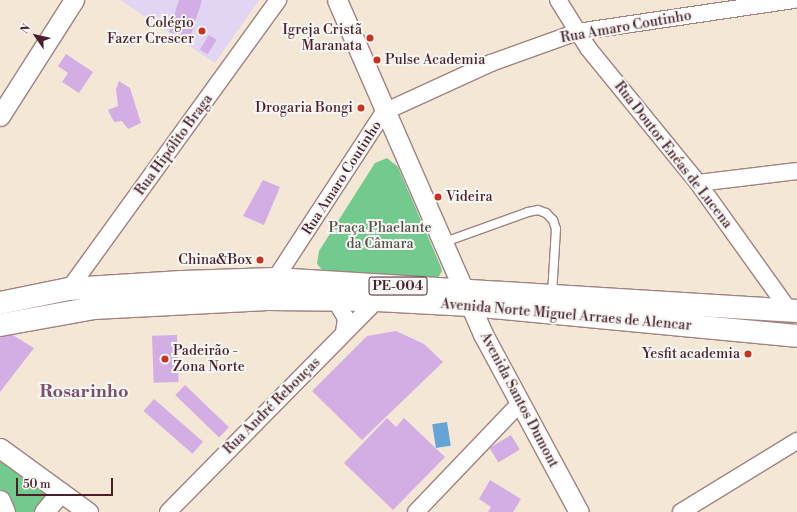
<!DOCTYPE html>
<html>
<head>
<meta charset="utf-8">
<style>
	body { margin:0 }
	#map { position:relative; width:797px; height:512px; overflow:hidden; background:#f5e7d6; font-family:"Libre Bodoni",serif }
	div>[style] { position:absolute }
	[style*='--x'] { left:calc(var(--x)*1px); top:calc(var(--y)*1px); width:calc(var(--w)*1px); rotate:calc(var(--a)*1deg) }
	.built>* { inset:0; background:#e2d4f3 }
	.green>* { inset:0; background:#72ca8f }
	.water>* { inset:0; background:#64a4d7; transform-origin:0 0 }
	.building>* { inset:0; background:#d2aee4; transform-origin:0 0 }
	.roads { filter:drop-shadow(1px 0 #a08380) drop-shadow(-1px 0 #a08380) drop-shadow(0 1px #a08380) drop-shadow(0 -1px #a08380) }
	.service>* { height:8px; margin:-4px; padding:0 4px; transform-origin:4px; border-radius:4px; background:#fff }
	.minor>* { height:16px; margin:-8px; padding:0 8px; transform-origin:8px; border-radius:8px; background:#fff }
	.tertiary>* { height:19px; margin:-9.5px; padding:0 9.5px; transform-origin:9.5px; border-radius:9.5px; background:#fff }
	.primary>* { height:22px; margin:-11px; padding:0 11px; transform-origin:11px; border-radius:11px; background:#fff }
	.dots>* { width:11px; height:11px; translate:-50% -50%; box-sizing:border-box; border:2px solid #f6f6f2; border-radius:50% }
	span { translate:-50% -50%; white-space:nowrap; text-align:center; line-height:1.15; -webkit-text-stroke:4px #f6f6f2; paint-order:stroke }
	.shield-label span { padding:1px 3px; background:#f6f6f2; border:1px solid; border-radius:3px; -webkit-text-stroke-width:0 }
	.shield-label { font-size:13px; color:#4a1f2b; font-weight:700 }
	.poi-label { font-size:14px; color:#4a1f2b }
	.right { translate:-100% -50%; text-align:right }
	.left { translate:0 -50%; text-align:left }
	.street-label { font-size:14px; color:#4a1f2b }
	.park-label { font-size:14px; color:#565249 }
	.district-label { font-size:18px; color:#7a516c; font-weight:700 }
	.north { position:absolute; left:16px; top:16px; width:40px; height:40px; -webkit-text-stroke:3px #f6f6f2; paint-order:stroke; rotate:304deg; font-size:11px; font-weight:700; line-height:16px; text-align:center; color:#4a1f2b }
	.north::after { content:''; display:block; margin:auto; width:14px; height:18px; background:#4a1f2b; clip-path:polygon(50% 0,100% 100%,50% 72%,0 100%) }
	.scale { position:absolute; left:16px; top:478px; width:97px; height:18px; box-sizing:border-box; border:2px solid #4a1f2b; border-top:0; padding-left:5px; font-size:12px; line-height:14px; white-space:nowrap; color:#4a1f2b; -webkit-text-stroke:3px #f6f6f2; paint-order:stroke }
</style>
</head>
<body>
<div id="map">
	<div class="built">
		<i style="clip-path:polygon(120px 0,259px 0,215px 63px)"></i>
	</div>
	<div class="green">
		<i style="clip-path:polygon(387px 158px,398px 167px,441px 267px,442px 271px,437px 280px,324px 272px,317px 264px,319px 251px,375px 163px)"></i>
		<i style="clip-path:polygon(0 459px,47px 496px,40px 512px,10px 512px,0 489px)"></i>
	</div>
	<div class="water">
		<i style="left:447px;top:422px;width:24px;height:15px;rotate:81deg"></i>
	</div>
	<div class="building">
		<i style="clip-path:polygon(179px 0,202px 0,190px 38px,169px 32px)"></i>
		<i style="left:209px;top:35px;width:9px;height:17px;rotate:32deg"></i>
		<i style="clip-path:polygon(66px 54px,93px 72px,79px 93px,62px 82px,68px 73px,58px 66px)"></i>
		<i style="clip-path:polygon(119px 81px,130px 88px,141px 123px,128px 129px,122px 121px,114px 122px,108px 110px,118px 106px,116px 89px)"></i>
		<i style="clip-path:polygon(263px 180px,280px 187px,264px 225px,243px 216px)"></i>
		<i style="clip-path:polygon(396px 331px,424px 344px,443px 362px,362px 440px,312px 391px,367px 336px)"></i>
		<i style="clip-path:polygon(8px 332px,34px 348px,0 392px,0 334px)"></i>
		<i style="left:177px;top:335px;width:47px;height:25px;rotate:88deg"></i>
		<i style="left:185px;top:385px;width:61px;height:14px;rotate:44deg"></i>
		<i style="left:154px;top:399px;width:65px;height:16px;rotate:41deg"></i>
		<i style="clip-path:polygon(387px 418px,396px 427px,404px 418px,445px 457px,393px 510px,344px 463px)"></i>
		<i style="left:511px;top:435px;width:17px;height:25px;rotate:59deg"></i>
		<i style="clip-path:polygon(490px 480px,521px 499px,513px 512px,488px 512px,491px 507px,479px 499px)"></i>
	</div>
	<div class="roads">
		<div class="service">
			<i style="--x:442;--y:243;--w:91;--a:-19.8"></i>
			<i style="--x:528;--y:212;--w:10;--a:-11"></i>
			<i style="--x:538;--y:210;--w:9;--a:21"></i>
			<i style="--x:546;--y:213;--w:10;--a:45"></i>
			<i style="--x:553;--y:220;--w:9;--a:72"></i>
			<i style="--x:556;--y:229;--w:66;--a:93.5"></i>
		</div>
		<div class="minor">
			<i style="--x:558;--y:0;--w:57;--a:58"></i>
			<i style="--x:588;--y:48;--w:174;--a:50.8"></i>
			<i style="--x:698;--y:183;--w:156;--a:54.4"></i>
			<i style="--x:698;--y:183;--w:100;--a:-6.9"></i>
			<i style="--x:275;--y:279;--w:199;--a:-56.9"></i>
			<i style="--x:384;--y:112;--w:118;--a:-24.6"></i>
			<i style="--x:491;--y:63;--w:91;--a:-19.8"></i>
			<i style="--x:577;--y:32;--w:218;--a:-8.4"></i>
			<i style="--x:69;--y:289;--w:357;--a:-54.1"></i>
			<i style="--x:335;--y:300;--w:21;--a:59"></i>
			<i style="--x:346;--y:318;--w:15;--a:98"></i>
			<i style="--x:168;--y:512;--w:298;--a:-45.4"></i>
			<i style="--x:416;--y:512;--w:151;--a:-46.3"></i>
			<i style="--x:681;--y:512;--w:136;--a:-31.5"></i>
		</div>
		<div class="tertiary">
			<i style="--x:337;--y:0;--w:365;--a:66.4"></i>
			<i style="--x:483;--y:334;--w:202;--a:61.7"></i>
			<i style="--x:0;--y:116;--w:138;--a:-57.5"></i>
			<i style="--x:0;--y:448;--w:109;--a:36"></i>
			<i style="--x:0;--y:500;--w:13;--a:67"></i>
			<i style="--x:44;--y:512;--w:26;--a:-50"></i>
		</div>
		<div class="primary">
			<i style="--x:0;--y:303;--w:70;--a:-11.5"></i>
			<i style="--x:69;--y:289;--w:113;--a:-3.5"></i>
			<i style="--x:182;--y:282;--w:93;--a:-1.8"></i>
			<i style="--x:275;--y:279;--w:523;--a:3.51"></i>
			<i style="--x:0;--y:325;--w:96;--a:-10.3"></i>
			<i style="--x:94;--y:308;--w:174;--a:-3"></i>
			<i style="--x:268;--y:299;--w:109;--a:0.5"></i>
			<i style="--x:377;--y:300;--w:93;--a:3.1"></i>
			<i style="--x:470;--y:305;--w:328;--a:5.4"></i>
		</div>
	</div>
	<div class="dots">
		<i style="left:202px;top:31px;background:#c8321e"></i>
		<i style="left:370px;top:38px;background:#c8321e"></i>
		<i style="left:377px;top:60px;background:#c8321e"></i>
		<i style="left:361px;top:108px;background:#c8321e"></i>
		<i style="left:438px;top:197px;background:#c8321e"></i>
		<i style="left:260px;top:260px;background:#c8321e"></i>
		<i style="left:748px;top:354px;background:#c8321e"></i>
		<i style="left:165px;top:359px;background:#c8321e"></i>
	</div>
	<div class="shield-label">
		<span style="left:398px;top:286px">PE-004</span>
	</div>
	<div class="poi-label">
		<span class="right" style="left:194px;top:31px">Colégio<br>Fazer Crescer</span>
		<span class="right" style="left:362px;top:38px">Igreja Cristã<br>Maranata</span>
		<span class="left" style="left:385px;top:60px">Pulse Academia</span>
		<span class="right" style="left:353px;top:108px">Drogaria Bongi</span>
		<span class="left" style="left:446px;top:197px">Videira</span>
		<span class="right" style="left:252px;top:260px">China&amp;Box</span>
		<span class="left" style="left:173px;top:359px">Padeirão -<br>Zona Norte</span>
		<span class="right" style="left:740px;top:354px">Yesfit academia</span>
	</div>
	<div class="street-label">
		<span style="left:626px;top:27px;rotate:-10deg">Rua Amaro Coutinho</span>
		<span style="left:174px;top:145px;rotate:-54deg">Rua Hipólito Braga</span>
		<span style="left:673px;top:155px;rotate:52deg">Rua Doutor Enéas de Lucena</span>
		<span style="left:342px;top:178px;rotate:-57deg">Rua Amaro Coutinho</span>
		<span style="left:566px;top:315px;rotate:5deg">Avenida Norte Miguel Arraes de Alencar</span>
		<span style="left:519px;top:400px;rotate:62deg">Avenida Santos Dumont</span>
		<span style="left:272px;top:406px;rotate:-45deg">Rua André Rebouças</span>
	</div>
	<div class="park-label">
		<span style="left:380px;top:236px">Praça Phaelante<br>da Câmara</span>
	</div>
	<div class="district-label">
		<span style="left:84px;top:392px">Rosarinho</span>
	</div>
	<div class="north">N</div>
	<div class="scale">50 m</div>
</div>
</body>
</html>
